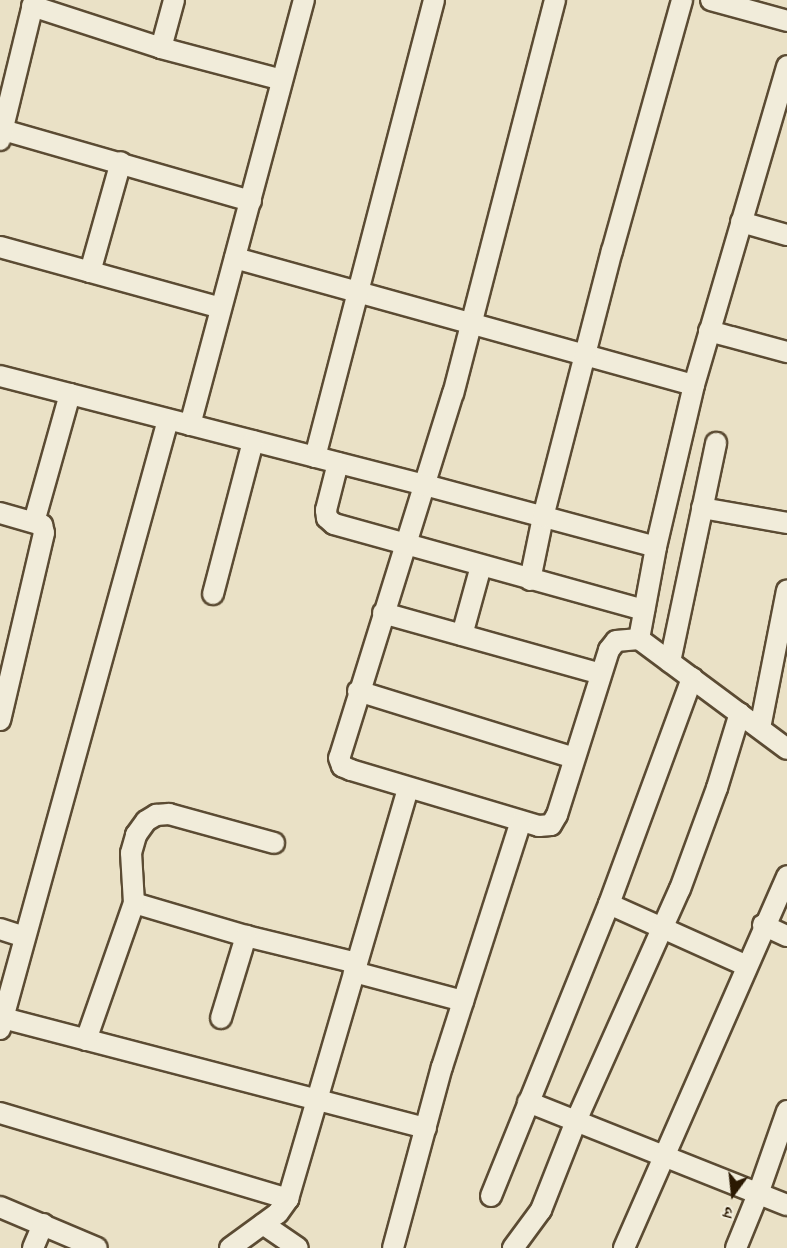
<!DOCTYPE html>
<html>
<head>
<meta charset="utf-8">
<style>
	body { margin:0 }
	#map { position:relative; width:787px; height:1248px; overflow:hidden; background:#eae1c6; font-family:"Old Standard TT","Noto Serif Devanagari",serif }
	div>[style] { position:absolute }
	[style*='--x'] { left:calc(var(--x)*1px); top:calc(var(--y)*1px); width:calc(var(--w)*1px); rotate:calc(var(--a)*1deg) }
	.roads { filter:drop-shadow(2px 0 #5b4b33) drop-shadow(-2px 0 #5b4b33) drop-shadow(0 2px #5b4b33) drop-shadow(0 -2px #5b4b33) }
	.minor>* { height:20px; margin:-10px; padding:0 10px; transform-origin:10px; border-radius:10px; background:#f1ecda }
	span { translate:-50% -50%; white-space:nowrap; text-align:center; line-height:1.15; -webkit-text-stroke:5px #f1ecda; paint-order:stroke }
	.north { position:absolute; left:703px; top:1164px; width:60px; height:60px; -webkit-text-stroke:4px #f1ecda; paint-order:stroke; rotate:195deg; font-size:16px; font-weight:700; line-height:24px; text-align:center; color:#2b1902 }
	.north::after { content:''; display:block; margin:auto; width:21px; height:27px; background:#2b1902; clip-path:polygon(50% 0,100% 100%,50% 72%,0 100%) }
</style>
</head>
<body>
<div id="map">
	<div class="roads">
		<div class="minor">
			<i style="--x:555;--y:0;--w:406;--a:104.5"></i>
			<i style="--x:453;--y:393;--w:382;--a:107.3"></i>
			<i style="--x:339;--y:758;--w:9;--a:69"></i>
			<i style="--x:342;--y:766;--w:10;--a:24"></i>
			<i style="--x:351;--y:770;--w:196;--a:16.6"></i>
			<i style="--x:539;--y:826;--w:12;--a:-5"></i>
			<i style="--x:551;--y:825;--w:12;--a:-59"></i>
			<i style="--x:557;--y:815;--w:173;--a:-72.5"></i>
			<i style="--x:609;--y:650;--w:11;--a:-52"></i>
			<i style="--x:616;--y:641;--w:23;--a:-5"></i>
			<i style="--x:639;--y:639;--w:94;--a:-79.5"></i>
			<i style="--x:656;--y:547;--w:166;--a:-76.8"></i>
			<i style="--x:694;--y:385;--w:332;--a:-73.7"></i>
			<i style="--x:711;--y:0;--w:79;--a:15.4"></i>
			<i style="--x:32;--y:6;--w:136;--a:18"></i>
			<i style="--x:161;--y:48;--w:125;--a:14.8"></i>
			<i style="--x:161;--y:48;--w:50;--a:-74.8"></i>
			<i style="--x:3;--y:130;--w:258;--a:16"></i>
			<i style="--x:0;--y:140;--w:144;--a:-76.3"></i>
			<i style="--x:741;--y:222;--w:48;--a:15.8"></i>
			<i style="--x:0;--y:247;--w:229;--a:15.4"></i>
			<i style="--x:235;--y:258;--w:476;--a:15.5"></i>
			<i style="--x:90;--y:272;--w:114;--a:-74.3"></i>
			<i style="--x:709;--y:331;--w:81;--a:15.1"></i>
			<i style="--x:0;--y:376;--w:439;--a:14.4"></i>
			<i style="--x:425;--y:485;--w:239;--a:15"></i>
			<i style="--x:190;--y:425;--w:440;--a:-75"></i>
			<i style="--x:315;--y:457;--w:472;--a:-75.4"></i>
			<i style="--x:338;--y:463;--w:49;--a:104.3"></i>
			<i style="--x:326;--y:510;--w:8;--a:83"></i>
			<i style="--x:327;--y:518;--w:9;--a:41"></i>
			<i style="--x:334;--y:524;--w:322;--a:15.5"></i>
			<i style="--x:702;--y:508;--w:86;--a:10"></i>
			<i style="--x:0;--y:513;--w:44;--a:15.9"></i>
			<i style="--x:42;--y:525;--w:8;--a:76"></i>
			<i style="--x:44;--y:533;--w:192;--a:103.2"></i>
			<i style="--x:34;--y:522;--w:133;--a:-74.3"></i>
			<i style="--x:530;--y:580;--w:64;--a:-78.3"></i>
			<i style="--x:543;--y:517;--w:275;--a:-75.5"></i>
			<i style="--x:612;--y:251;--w:261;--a:-74.4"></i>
			<i style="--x:213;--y:594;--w:158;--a:-75.3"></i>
			<i style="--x:383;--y:613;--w:226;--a:15.6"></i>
			<i style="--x:462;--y:635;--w:72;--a:-74.6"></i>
			<i style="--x:639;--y:639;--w:184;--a:36.6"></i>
			<i style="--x:670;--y:662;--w:224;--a:-78.1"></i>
			<i style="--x:358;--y:691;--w:226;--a:17.2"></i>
			<i style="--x:760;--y:728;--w:140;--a:-78.9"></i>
			<i style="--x:134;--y:903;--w:117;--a:16.4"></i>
			<i style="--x:246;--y:936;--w:114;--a:13.7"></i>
			<i style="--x:609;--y:904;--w:151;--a:24.2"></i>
			<i style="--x:763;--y:925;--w:26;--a:25"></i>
			<i style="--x:0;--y:929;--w:26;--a:18"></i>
			<i style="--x:354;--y:972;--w:113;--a:14.9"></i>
			<i style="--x:3;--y:1018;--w:437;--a:14.6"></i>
			<i style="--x:221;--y:1018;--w:86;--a:-73"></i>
			<i style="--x:0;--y:1029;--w:632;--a:-74.58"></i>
			<i style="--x:86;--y:1040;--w:145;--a:-70.7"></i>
			<i style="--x:134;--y:903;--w:50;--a:-93.4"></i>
			<i style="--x:131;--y:853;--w:19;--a:-74"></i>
			<i style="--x:136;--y:835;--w:17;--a:-54"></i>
			<i style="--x:146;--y:821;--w:12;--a:-31"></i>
			<i style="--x:156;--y:815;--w:13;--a:-4"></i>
			<i style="--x:169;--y:814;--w:109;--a:15.4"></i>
			<i style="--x:528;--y:1102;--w:279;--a:21.7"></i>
			<i style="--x:0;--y:1113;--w:301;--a:16.6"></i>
			<i style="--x:491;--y:1196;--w:315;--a:-68"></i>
			<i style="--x:609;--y:904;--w:241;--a:-69.8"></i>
			<i style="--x:0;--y:1207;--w:105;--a:22.9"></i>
			<i style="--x:263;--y:1224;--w:42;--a:34.4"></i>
			<i style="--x:33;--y:1248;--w:26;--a:-67"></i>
			<i style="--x:230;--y:1248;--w:59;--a:-36.1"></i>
			<i style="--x:278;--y:1213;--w:17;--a:-54"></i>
			<i style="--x:288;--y:1199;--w:428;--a:-73.7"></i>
			<i style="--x:393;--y:1248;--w:188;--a:-74.9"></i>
			<i style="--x:442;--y:1067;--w:258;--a:-72.2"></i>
			<i style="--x:513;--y:1248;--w:47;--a:-53.6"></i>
			<i style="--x:541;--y:1210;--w:96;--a:-68.5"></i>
			<i style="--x:576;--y:1121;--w:254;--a:-65.9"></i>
			<i style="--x:680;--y:889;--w:108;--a:-69.9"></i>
			<i style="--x:717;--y:788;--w:78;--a:-73"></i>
			<i style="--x:624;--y:1248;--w:406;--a:-66.3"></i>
			<i style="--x:736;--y:1248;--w:58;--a:-67.8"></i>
			<i style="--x:758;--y:1194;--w:88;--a:-70.7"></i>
		</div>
	</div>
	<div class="north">उ</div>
</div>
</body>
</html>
